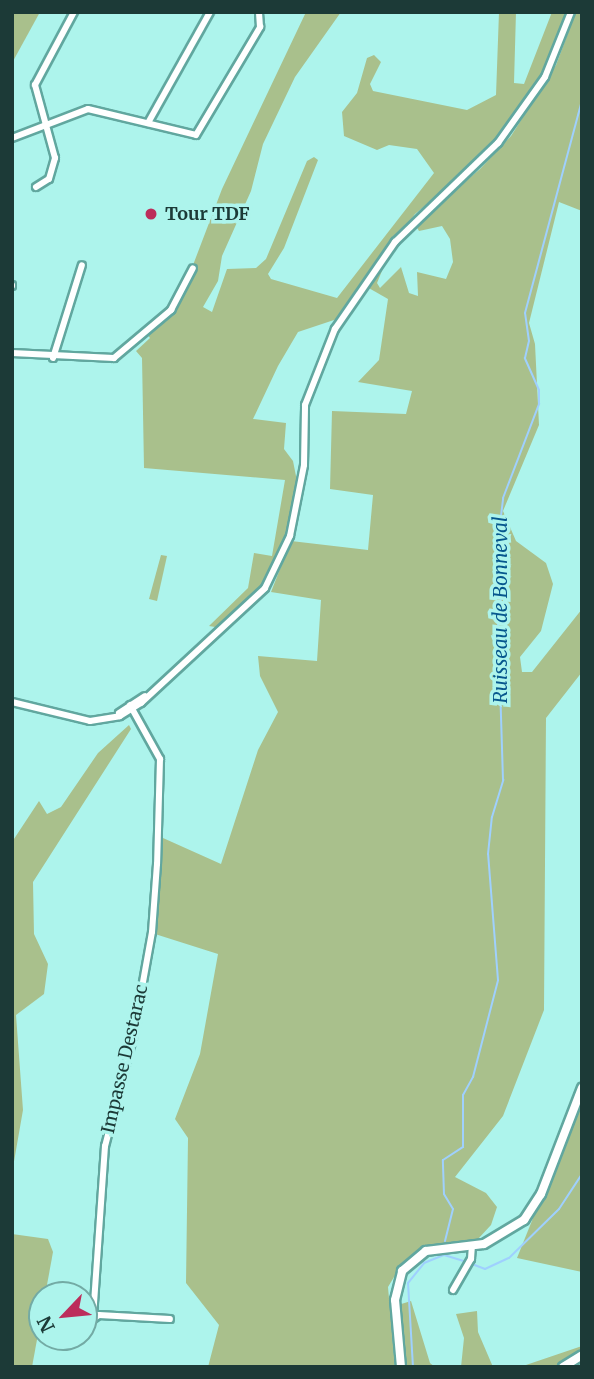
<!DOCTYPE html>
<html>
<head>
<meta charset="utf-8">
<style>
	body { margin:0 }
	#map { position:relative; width:594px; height:1379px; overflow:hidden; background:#adf4ec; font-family:Merriweather,serif }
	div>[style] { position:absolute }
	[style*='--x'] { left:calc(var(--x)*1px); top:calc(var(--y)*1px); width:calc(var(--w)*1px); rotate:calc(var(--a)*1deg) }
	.green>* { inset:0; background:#a9c08c }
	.stream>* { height:2px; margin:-1px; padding:0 1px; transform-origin:1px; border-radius:1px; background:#9fd0fe }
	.roads { filter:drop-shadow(2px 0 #61a79f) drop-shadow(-2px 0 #61a79f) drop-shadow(0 2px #61a79f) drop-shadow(0 -2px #61a79f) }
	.street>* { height:6px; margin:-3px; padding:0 3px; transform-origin:3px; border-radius:3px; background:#fff }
	.secondary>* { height:8px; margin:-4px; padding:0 4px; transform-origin:4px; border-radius:4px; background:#fff }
	.dots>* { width:19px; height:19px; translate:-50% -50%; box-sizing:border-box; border:4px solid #adf4ec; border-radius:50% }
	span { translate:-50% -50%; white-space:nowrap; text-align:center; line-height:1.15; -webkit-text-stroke:7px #adf4ec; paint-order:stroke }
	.poi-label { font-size:18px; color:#1c3a37; font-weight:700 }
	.left { translate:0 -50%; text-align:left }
	.street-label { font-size:18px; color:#1c3a37 }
	.water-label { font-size:19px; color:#06568d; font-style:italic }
	.frame { position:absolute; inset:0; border:14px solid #1c3a37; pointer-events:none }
	.north { position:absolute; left:28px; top:1281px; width:70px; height:70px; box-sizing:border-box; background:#adf4ec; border:2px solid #73aaa4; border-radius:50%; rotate:244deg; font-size:19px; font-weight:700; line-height:28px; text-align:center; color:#1c3a37 }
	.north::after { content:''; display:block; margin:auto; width:24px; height:32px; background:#bc2d5b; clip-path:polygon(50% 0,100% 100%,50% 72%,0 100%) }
</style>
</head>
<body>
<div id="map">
	<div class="green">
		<i style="clip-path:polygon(12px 12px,40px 12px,12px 63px)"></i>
		<i style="clip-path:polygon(306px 12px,341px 12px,295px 77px,263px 144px,251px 191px,222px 256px,218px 281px,203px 307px,212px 312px,227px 269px,256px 268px,266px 259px,307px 161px,314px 157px,318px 160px,284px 248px,268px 274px,271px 279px,337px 298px,434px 173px,417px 149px,389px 145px,377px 150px,344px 136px,342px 112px,357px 93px,367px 58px,374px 55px,381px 62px,370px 84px,373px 91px,467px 110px,496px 95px,499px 12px,516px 12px,514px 83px,524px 84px,552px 12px,569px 12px,537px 85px,485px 156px,415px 214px,340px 318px,298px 332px,278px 366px,253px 419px,286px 423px,284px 449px,293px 461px,297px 481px,287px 538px,262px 586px,221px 628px,209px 626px,248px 588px,254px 553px,272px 556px,285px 480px,144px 468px,142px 358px,136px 351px,150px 338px,144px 330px,170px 309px,185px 286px,222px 189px)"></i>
		<i style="clip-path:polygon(576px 12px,582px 12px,582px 211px,559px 202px,529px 323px,535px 344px,539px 425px,503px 511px,516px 541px,546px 563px,553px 584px,541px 631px,520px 657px,522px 672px,532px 672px,582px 609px,582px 672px,546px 718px,544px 1010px,503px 1116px,455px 1177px,486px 1193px,497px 1207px,491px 1225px,478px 1239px,416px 1252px,397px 1272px,388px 1287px,395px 1367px,208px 1367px,219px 1325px,186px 1283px,188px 1138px,175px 1119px,200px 1054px,218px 954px,155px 934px,163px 838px,221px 864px,258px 750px,278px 712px,260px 676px,258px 656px,317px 661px,321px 600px,271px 592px,291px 541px,368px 550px,373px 495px,330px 489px,332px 411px,406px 414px,412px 391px,358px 382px,379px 360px,388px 299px,367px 287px,389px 254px,377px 283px,380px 288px,401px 267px,409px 293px,418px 296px,417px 272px,446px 279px,453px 262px,450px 239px,442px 226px,419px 231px,415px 224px,480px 169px,511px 136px,556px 65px)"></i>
		<i style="clip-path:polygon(161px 555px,167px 556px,157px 601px,149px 599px)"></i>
		<i style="clip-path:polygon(129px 725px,131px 729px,33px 882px,34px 934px,48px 964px,44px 994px,16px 1015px,23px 1110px,12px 1173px,12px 842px,39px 801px,47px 814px,61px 807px,98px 753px)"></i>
		<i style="clip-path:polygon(582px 1096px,582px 1272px,517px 1258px)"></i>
		<i style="clip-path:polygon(12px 1234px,48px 1239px,53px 1252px,32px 1367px,12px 1367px)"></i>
		<i style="clip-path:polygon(411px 1301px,430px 1363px,435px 1367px,403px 1367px,398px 1305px)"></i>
		<i style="clip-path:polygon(477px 1311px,478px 1332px,493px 1367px,461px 1367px,464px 1338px,456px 1314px)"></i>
		<i style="clip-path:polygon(582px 1346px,578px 1367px,515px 1367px,523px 1366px)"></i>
	</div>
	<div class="stream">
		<i style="--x:445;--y:1241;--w:33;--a:-76"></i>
		<i style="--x:453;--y:1209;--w:17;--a:-121"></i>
		<i style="--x:444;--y:1194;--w:34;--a:-92"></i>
		<i style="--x:443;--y:1160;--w:24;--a:-33"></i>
		<i style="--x:463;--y:1147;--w:52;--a:-90"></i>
		<i style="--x:463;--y:1095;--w:21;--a:-61"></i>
		<i style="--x:473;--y:1077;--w:100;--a:-75.5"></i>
		<i style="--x:498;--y:980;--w:126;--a:-94.5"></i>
		<i style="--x:488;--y:854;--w:37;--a:-84"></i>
		<i style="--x:492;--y:817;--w:39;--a:-73"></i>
		<i style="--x:503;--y:780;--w:156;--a:-91.8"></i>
		<i style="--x:498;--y:624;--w:63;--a:-83.7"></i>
		<i style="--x:505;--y:561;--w:37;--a:-98"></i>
		<i style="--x:500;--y:524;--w:26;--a:-83"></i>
		<i style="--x:503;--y:498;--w:101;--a:-69"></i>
		<i style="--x:539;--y:404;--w:14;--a:-90"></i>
		<i style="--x:539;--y:390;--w:35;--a:-114"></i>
		<i style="--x:525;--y:358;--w:17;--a:-77"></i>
		<i style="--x:529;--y:341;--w:28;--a:-98"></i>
		<i style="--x:525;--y:313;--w:220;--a:-75"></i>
		<i style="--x:472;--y:1264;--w:14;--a:21"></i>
		<i style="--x:485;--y:1269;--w:26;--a:-25"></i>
		<i style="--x:509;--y:1258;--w:70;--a:-44.4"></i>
		<i style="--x:559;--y:1209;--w:42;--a:-56.7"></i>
		<i style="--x:413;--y:1367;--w:84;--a:-93.4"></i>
		<i style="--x:408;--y:1283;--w:26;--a:-51"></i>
		<i style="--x:424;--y:1263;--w:22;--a:-22"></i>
		<i style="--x:444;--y:1255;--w:24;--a:17"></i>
	</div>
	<div class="roads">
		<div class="street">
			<i style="--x:148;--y:123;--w:127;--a:-60.8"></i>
			<i style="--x:12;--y:138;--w:81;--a:-20.9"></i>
			<i style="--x:88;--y:109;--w:111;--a:13.5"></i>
			<i style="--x:196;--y:135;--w:126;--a:-59.3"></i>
			<i style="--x:260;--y:27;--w:15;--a:-94"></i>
			<i style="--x:36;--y:187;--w:15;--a:-32"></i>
			<i style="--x:49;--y:179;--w:22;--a:-74"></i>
			<i style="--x:55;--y:158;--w:76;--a:-105.3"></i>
			<i style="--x:35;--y:85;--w:83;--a:-61.9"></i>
			<i style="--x:12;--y:286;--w:1;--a:-90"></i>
			<i style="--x:12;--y:353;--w:102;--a:2.8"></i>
			<i style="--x:114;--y:358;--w:75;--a:-40.1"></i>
			<i style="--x:171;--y:310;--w:47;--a:-62.4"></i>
			<i style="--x:53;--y:358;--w:97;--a:-72.7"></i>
			<i style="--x:12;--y:702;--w:80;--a:13.7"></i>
			<i style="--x:90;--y:721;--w:30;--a:-9"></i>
			<i style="--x:120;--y:716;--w:25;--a:-32"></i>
			<i style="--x:141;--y:703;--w:169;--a:-42.8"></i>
			<i style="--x:265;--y:588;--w:58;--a:-64.3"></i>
			<i style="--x:290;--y:536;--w:72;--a:-78.8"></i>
			<i style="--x:304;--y:465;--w:60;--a:-89"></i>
			<i style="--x:305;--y:405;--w:82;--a:-68.5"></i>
			<i style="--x:335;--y:329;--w:106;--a:-55.4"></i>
			<i style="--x:395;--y:242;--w:143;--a:-43.9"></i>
			<i style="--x:498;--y:143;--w:81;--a:-54.5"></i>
			<i style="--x:545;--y:77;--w:70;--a:-68.2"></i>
			<i style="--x:130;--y:705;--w:62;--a:60.9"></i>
			<i style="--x:160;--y:759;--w:105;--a:91.6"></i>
			<i style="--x:157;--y:864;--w:68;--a:94.2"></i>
			<i style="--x:152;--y:932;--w:108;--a:100.2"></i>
			<i style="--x:133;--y:1038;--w:112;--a:104.5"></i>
			<i style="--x:105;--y:1146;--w:173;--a:94"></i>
			<i style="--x:93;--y:1319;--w:7;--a:-34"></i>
			<i style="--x:99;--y:1315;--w:71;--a:3.2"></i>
			<i style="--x:119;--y:713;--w:31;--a:-33"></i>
			<i style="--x:453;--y:1290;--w:36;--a:-60"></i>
			<i style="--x:471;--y:1259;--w:13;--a:-86"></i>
		</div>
		<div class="secondary">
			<i style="--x:401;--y:1367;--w:67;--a:-95.1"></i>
			<i style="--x:395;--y:1300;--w:30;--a:-76"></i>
			<i style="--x:402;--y:1271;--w:31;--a:-40"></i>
			<i style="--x:426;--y:1251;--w:58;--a:-6.9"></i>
			<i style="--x:484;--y:1244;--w:47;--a:-31"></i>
			<i style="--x:524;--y:1220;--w:31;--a:-57"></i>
			<i style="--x:541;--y:1194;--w:114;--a:-68.9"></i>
			<i style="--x:563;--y:1367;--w:22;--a:-32"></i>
		</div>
	</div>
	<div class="dots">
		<i style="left:151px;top:214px;background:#bc2d5b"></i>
	</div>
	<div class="poi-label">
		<span class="left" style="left:165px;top:214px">Tour TDF</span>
	</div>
	<div class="street-label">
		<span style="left:125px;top:1059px;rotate:-77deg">Impasse Destarac</span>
	</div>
	<div class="water-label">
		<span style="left:501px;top:610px;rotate:-90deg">Ruisseau de Bonneval</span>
	</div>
	<div class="frame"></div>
	<div class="north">N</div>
</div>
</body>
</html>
